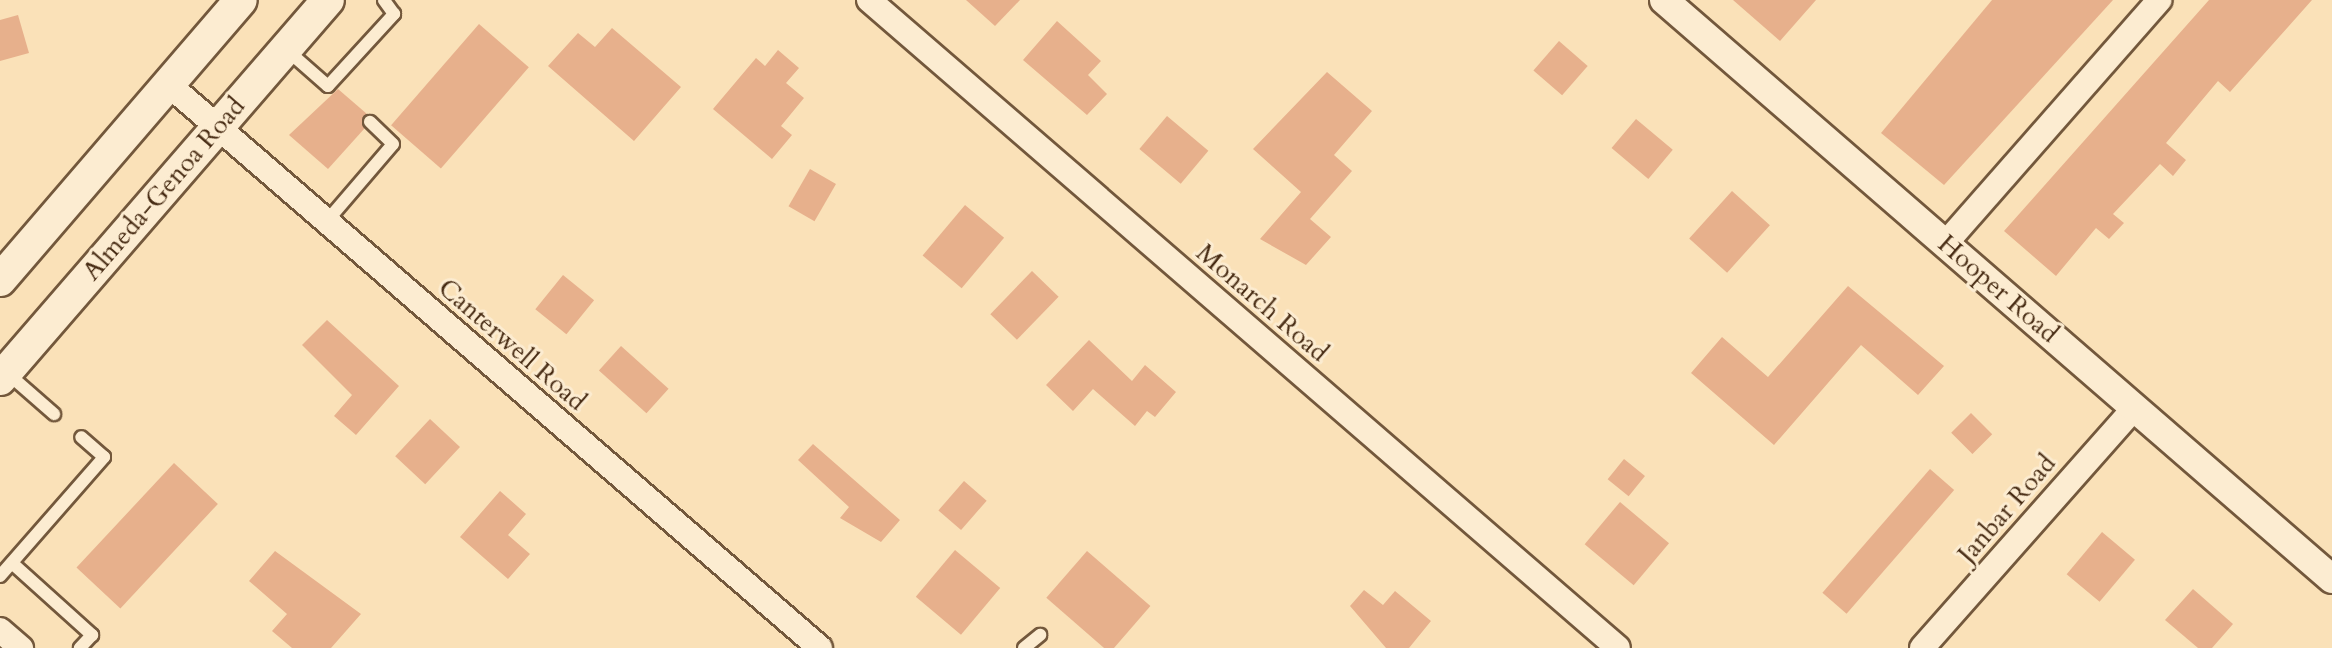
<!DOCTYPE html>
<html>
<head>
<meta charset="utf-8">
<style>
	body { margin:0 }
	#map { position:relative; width:2332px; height:648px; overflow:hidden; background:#fae1b8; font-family:Cardo,serif }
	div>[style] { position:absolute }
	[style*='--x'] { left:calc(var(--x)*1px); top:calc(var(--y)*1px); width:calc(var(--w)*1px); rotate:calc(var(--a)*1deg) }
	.building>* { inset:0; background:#e7b08c; transform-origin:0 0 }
	.roads { filter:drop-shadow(2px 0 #73583c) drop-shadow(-2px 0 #73583c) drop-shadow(0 2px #73583c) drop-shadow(0 -2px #73583c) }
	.service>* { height:12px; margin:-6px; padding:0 6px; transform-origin:6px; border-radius:6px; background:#fcecd1 }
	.minor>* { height:24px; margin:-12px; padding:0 12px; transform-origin:12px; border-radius:12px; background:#fcecd1 }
	.tertiary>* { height:28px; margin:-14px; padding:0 14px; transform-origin:14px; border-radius:14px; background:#fcecd1 }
	.secondary>* { height:32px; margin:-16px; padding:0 16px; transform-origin:16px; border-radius:16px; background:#fcecd1 }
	span { translate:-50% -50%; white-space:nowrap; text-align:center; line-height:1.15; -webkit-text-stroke:6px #fcecd1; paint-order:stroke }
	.street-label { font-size:26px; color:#462a12 }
</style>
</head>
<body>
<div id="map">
	<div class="building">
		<i style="clip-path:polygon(966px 0,1020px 0,995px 26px)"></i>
		<i style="clip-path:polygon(1733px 0,1816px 0,1780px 41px)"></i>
		<i style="clip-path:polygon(1992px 0,2113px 0,1944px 185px,1881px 133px)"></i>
		<i style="clip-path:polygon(2209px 0,2312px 0,2230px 92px,2218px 81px,2166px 143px,2186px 160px,2173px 176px,2160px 164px,2113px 214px,2124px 223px,2109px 239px,2096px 228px,2056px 276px,2004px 231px)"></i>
		<i style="clip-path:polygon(18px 15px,29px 53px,0 61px,0 20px)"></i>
		<i style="clip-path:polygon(1057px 21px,1101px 61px,1088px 75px,1107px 94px,1087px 115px,1023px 60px)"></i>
		<i style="left:479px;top:24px;width:66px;height:134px;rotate:41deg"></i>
		<i style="clip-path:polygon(612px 28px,681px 87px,634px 141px,548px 66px,578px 33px,595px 47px)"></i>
		<i style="left:1559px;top:41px;width:38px;height:39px;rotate:41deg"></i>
		<i style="clip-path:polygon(778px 50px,799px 68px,786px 83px,804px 98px,781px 126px,792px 135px,772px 159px,713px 109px,756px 58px,765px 66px)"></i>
		<i style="clip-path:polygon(1327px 72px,1372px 111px,1334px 155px,1352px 171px,1310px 219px,1331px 237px,1306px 265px,1260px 239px,1301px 192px,1253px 149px)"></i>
		<i style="clip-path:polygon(338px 89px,367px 114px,364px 129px,328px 169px,289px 135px)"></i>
		<i style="left:1167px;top:116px;width:54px;height:43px;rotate:40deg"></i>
		<i style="left:1636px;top:119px;width:48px;height:38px;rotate:40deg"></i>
		<i style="left:810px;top:169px;width:30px;height:43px;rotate:30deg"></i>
		<i style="left:1732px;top:191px;width:51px;height:64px;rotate:42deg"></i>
		<i style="left:965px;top:205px;width:51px;height:66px;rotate:40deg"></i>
		<i style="left:1032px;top:271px;width:37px;height:60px;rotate:44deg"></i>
		<i style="left:563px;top:275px;width:40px;height:44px;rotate:39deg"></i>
		<i style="clip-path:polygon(1848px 286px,1944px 366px,1918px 395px,1861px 345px,1774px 445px,1691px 373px,1722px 337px,1768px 377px)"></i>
		<i style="clip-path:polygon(327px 320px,399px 386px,356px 435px,334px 416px,352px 395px,302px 345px)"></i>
		<i style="clip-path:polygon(1089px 340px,1132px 381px,1145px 365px,1176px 392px,1155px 417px,1147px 411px,1135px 426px,1093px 389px,1073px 411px,1046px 385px)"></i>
		<i style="left:621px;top:346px;width:64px;height:33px;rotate:42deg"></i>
		<i style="left:1971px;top:413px;width:30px;height:28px;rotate:45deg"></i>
		<i style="left:430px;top:419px;width:41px;height:51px;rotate:43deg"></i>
		<i style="clip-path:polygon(813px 444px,900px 520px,881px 542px,840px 518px,849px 507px,798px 460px)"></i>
		<i style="left:1624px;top:459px;width:27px;height:26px;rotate:39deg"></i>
		<i style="left:174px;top:463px;width:60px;height:143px;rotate:43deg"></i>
		<i style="left:1930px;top:469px;width:32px;height:164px;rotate:41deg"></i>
		<i style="left:964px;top:481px;width:30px;height:39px;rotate:41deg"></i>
		<i style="clip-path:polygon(500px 491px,526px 514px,508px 535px,530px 554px,508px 579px,460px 537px)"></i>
		<i style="left:1620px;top:502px;width:64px;height:55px;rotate:40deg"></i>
		<i style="left:2102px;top:532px;width:43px;height:55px;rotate:40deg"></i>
		<i style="left:955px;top:550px;width:59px;height:61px;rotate:40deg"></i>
		<i style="clip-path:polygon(275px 551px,361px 614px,331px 648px,292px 648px,272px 631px,287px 614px,249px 581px)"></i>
		<i style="left:1087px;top:551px;width:84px;height:62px;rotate:41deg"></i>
		<i style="clip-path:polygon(2193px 589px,2233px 624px,2212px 648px,2198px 648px,2165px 620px)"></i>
		<i style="clip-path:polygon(1364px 590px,1383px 605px,1395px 591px,1431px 621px,1409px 648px,1386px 648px,1350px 606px)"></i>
	</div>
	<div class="roads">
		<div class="service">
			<i style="--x:288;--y:51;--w:53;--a:41.2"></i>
			<i style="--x:328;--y:86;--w:98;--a:-47.5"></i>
			<i style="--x:394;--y:14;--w:17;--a:-126"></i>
			<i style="--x:327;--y:221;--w:101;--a:-49.4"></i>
			<i style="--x:393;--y:144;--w:32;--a:-136"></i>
			<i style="--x:6;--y:372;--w:64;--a:41.2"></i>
			<i style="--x:12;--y:563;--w:108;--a:42"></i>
			<i style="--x:92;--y:635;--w:18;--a:133"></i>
			<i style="--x:0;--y:576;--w:158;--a:-48.8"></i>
			<i style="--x:104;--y:457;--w:30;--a:-139"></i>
			<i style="--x:1024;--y:648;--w:21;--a:-39"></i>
		</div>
		<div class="minor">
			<i style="--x:869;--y:0;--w:990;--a:40.86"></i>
			<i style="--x:168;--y:84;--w:862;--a:40.86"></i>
			<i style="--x:1945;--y:244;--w:325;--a:-48.7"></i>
			<i style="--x:0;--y:630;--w:28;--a:41"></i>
			<i style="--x:1922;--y:648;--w:320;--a:-48.5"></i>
		</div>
		<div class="tertiary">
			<i style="--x:1664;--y:0;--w:884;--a:40.92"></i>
		</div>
		<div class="secondary">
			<i style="--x:0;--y:280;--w:369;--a:-49.3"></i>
			<i style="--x:0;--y:379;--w:501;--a:-49.13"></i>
		</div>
	</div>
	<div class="street-label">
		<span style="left:164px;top:189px;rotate:-49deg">Almeda-Genoa Road</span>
		<span style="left:1998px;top:289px;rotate:41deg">Hooper Road</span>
		<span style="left:1262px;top:303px;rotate:41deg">Monarch Road</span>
		<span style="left:512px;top:345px;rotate:41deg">Canterwell Road</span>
		<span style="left:2007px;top:509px;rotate:-49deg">Janbar Road</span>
	</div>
</div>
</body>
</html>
